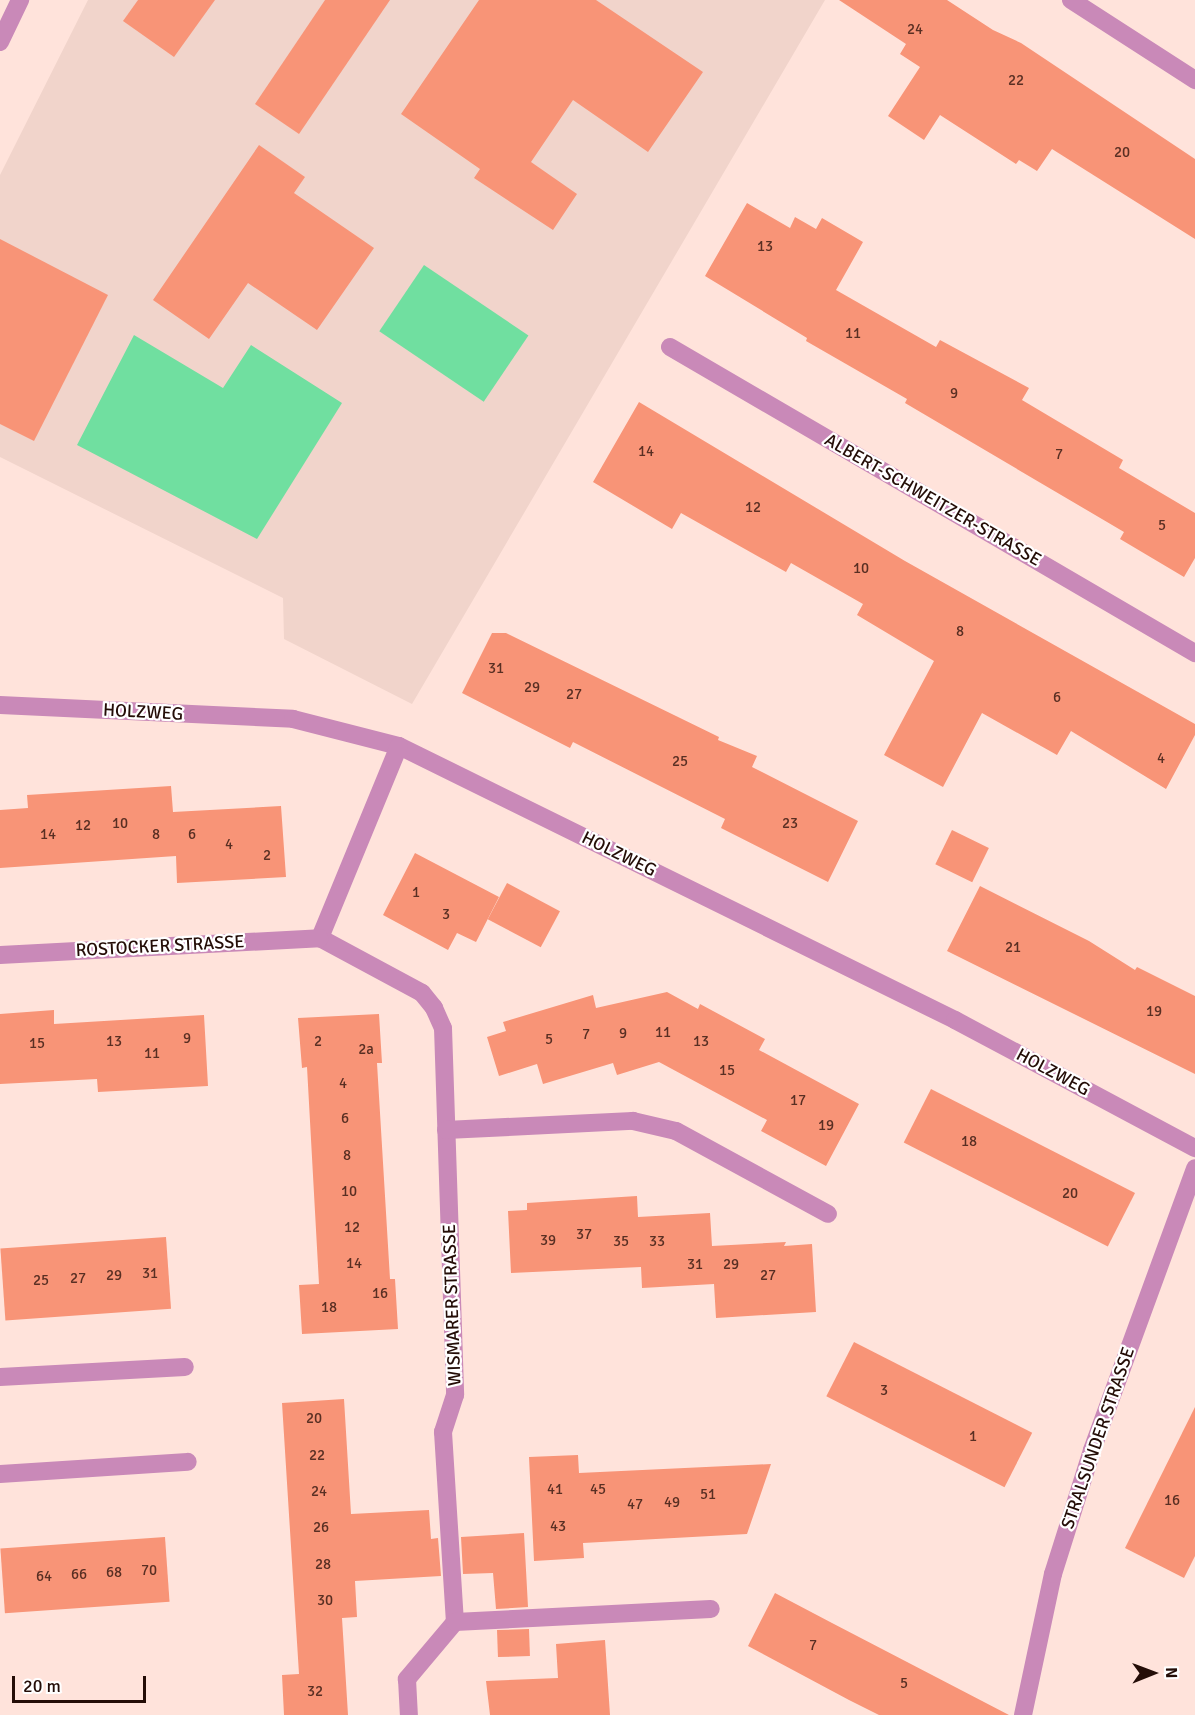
<!DOCTYPE html>
<html>
<head>
<meta charset="utf-8">
<style>
	body { margin:0 }
	#map { position:relative; width:1195px; height:1715px; overflow:hidden; background:#ffe3db; font-family:Signika,sans-serif }
	div>[style] { position:absolute }
	[style*='--x'] { left:calc(var(--x)*1px); top:calc(var(--y)*1px); width:calc(var(--w)*1px); rotate:calc(var(--a)*1deg) }
	.built>* { inset:0; background:#f1d4cb }
	.green>* { inset:0; background:#70dfa0; transform-origin:0 0 }
	.building>* { inset:0; background:#f89477; transform-origin:0 0 }
	.street>* { height:18px; margin:-9px; padding:0 9px; transform-origin:9px; border-radius:9px; background:#c989b8 }
	span { translate:-50% -50%; white-space:nowrap; text-align:center; line-height:1.15; -webkit-text-stroke:4.5px #fff; paint-order:stroke }
	.number-label { font-size:15px; color:#592f23 }
	.number-label span { -webkit-text-stroke-width:0 }
	.street-label { font-size:18px; color:#240d07 }
	.north { position:absolute; left:1123px; top:1643px; width:60px; height:60px; -webkit-text-stroke:4px #fff; paint-order:stroke; rotate:89deg; font-size:16px; font-weight:700; line-height:24px; text-align:center; color:#240d07 }
	.north::after { content:''; display:block; margin:auto; width:21px; height:27px; background:#240d07; clip-path:polygon(50% 0,100% 100%,50% 72%,0 100%) }
	.scale { position:absolute; left:12px; top:1676px; width:134px; height:27px; box-sizing:border-box; border:3px solid #240d07; border-top:0; padding-left:8px; font-size:18px; line-height:21px; white-space:nowrap; color:#240d07; -webkit-text-stroke:4px #fff; paint-order:stroke }
</style>
</head>
<body>
<div id="map">
	<div class="built">
		<i style="clip-path:polygon(88px 0,825px 0,412px 704px,284px 639px,283px 598px,0 457px,0 175px)"></i>
	</div>
	<div class="green">
		<i style="left:424px;top:265px;width:126px;height:80px;rotate:34deg"></i>
		<i style="clip-path:polygon(134px 335px,223px 388px,251px 345px,342px 403px,257px 539px,77px 445px)"></i>
	</div>
	<div class="building">
		<i style="clip-path:polygon(138px 0,215px 0,174px 57px,123px 21px)"></i>
		<i style="clip-path:polygon(325px 0,390px 0,299px 134px,255px 104px)"></i>
		<i style="clip-path:polygon(479px 0,596px 0,703px 72px,648px 152px,573px 100px,531px 162px,577px 194px,553px 230px,474px 178px,480px 169px,401px 114px)"></i>
		<i style="clip-path:polygon(839px 0,947px 0,993px 30px,1021px 43px,1195px 159px,1195px 239px,1052px 149px,1037px 171px,1019px 160px,1016px 164px,940px 115px,924px 140px,888px 116px,920px 67px,900px 54px,906px 44px)"></i>
		<i style="clip-path:polygon(259px 145px,305px 177px,294px 193px,374px 248px,317px 330px,248px 283px,209px 339px,153px 300px)"></i>
		<i style="clip-path:polygon(747px 203px,790px 228px,795px 217px,816px 229px,822px 218px,863px 242px,836px 290px,936px 347px,940px 340px,1029px 388px,1022px 400px,1123px 460px,1119px 468px,1195px 513px,1195px 558px,1184px 577px,1120px 539px,1124px 532px,905px 403px,907px 399px,806px 341px,807px 338px,705px 276px)"></i>
		<i style="clip-path:polygon(0 239px,108px 295px,34px 441px,0 424px)"></i>
		<i style="clip-path:polygon(639px 402px,905px 561px,1195px 724px,1195px 735px,1166px 789px,1071px 731px,1057px 755px,982px 713px,943px 787px,884px 755px,934px 661px,857px 615px,863px 604px,791px 563px,786px 572px,681px 513px,672px 529px,593px 482px)"></i>
		<i style="clip-path:polygon(492px 633px,506px 633px,719px 737px,718px 740px,757px 756px,752px 767px,858px 821px,828px 882px,721px 828px,725px 819px,573px 742px,570px 748px,462px 693px)"></i>
		<i style="clip-path:polygon(171px 786px,173px 812px,281px 806px,286px 877px,177px 883px,176px 856px,0 868px,0 810px,28px 808px,27px 795px)"></i>
		<i style="left:952px;top:830px;width:41px;height:38px;rotate:26deg"></i>
		<i style="clip-path:polygon(415px 853px,499px 897px,476px 942px,457px 933px,448px 950px,383px 915px)"></i>
		<i style="left:507px;top:883px;width:60px;height:41px;rotate:28deg"></i>
		<i style="clip-path:polygon(980px 886px,1089px 941px,1135px 970px,1137px 967px,1195px 996px,1195px 1074px,947px 951px)"></i>
		<i style="clip-path:polygon(667px 992px,698px 1009px,700px 1004px,765px 1039px,759px 1050px,859px 1104px,826px 1166px,761px 1131px,767px 1120px,659px 1062px,617px 1075px,613px 1063px,543px 1084px,537px 1064px,499px 1076px,487px 1037px,506px 1031px,503px 1022px,593px 995px,596px 1008px)"></i>
		<i style="clip-path:polygon(54px 1010px,54px 1024px,204px 1015px,208px 1086px,98px 1092px,97px 1079px,0 1084px,0 1014px)"></i>
		<i style="clip-path:polygon(379px 1014px,382px 1063px,377px 1063px,390px 1279px,395px 1279px,398px 1329px,302px 1334px,299px 1285px,319px 1284px,307px 1067px,302px 1068px,298px 1018px)"></i>
		<i style="left:931px;top:1089px;width:229px;height:60px;rotate:27deg"></i>
		<i style="clip-path:polygon(637px 1196px,638px 1217px,710px 1213px,712px 1246px,786px 1242px,784px 1246px,812px 1244px,816px 1312px,716px 1318px,714px 1284px,642px 1288px,641px 1267px,511px 1273px,508px 1211px,527px 1210px,527px 1203px)"></i>
		<i style="left:166px;top:1237px;width:72px;height:166px;rotate:86deg"></i>
		<i style="left:854px;top:1342px;width:200px;height:61px;rotate:27deg"></i>
		<i style="clip-path:polygon(344px 1399px,351px 1514px,429px 1510px,431px 1539px,438px 1538px,441px 1576px,355px 1581px,357px 1617px,342px 1618px,348px 1715px,284px 1715px,282px 1675px,299px 1674px,282px 1403px)"></i>
		<i style="clip-path:polygon(1195px 1407px,1195px 1556px,1184px 1578px,1125px 1548px)"></i>
		<i style="clip-path:polygon(578px 1455px,579px 1473px,771px 1464px,747px 1534px,583px 1543px,584px 1558px,534px 1561px,529px 1457px)"></i>
		<i style="clip-path:polygon(524px 1533px,528px 1607px,496px 1609px,493px 1573px,463px 1574px,461px 1537px)"></i>
		<i style="left:165px;top:1537px;width:65px;height:165px;rotate:86deg"></i>
		<i style="clip-path:polygon(775px 1593px,832px 1623px,1009px 1715px,879px 1715px,849px 1700px,748px 1646px)"></i>
		<i style="left:529px;top:1629px;width:27px;height:32px;rotate:88deg"></i>
		<i style="clip-path:polygon(605px 1640px,610px 1715px,490px 1715px,486px 1681px,558px 1678px,556px 1644px)"></i>
	</div>
	<div class="street">
		<i style="--x:1071;--y:0;--w:148;--a:32.8"></i>
		<i style="--x:0;--y:42;--w:47;--a:-64.5"></i>
		<i style="--x:670;--y:347;--w:608;--a:30.24"></i>
		<i style="--x:0;--y:705;--w:293;--a:2.7"></i>
		<i style="--x:293;--y:719;--w:109;--a:14.3"></i>
		<i style="--x:399;--y:746;--w:620;--a:26.23"></i>
		<i style="--x:955;--y:1020;--w:272;--a:28.1"></i>
		<i style="--x:399;--y:746;--w:208;--a:112.4"></i>
		<i style="--x:320;--y:938;--w:116;--a:28.3"></i>
		<i style="--x:422;--y:993;--w:19;--a:51"></i>
		<i style="--x:434;--y:1008;--w:22;--a:66"></i>
		<i style="--x:443;--y:1028;--w:367;--a:88.1"></i>
		<i style="--x:455;--y:1395;--w:39;--a:108"></i>
		<i style="--x:443;--y:1432;--w:190;--a:86.4"></i>
		<i style="--x:455;--y:1622;--w:75;--a:130.1"></i>
		<i style="--x:407;--y:1679;--w:36;--a:87"></i>
		<i style="--x:0;--y:955;--w:320;--a:-3"></i>
		<i style="--x:446;--y:1130;--w:187;--a:-2.8"></i>
		<i style="--x:633;--y:1121;--w:44;--a:13.1"></i>
		<i style="--x:676;--y:1131;--w:173;--a:28.6"></i>
		<i style="--x:0;--y:1377;--w:185;--a:-3.1"></i>
		<i style="--x:0;--y:1474;--w:188;--a:-3.7"></i>
		<i style="--x:455;--y:1622;--w:256;--a:-2.9"></i>
		<i style="--x:1023;--y:1715;--w:144;--a:-78"></i>
		<i style="--x:1053;--y:1574;--w:130;--a:-72.5"></i>
		<i style="--x:1092;--y:1450;--w:300;--a:-69.9"></i>
	</div>
	<div class="number-label">
		<span style="left:915px;top:30px">24</span>
		<span style="left:1016px;top:81px">22</span>
		<span style="left:1122px;top:153px">20</span>
		<span style="left:765px;top:247px">13</span>
		<span style="left:853px;top:334px">11</span>
		<span style="left:954px;top:394px">9</span>
		<span style="left:646px;top:452px">14</span>
		<span style="left:1059px;top:455px">7</span>
		<span style="left:753px;top:508px">12</span>
		<span style="left:1162px;top:526px">5</span>
		<span style="left:861px;top:569px">10</span>
		<span style="left:960px;top:632px">8</span>
		<span style="left:496px;top:669px">31</span>
		<span style="left:532px;top:688px">29</span>
		<span style="left:574px;top:695px">27</span>
		<span style="left:1057px;top:698px">6</span>
		<span style="left:1161px;top:759px">4</span>
		<span style="left:680px;top:762px">25</span>
		<span style="left:120px;top:824px">10</span>
		<span style="left:790px;top:824px">23</span>
		<span style="left:83px;top:826px">12</span>
		<span style="left:48px;top:835px">14</span>
		<span style="left:156px;top:835px">8</span>
		<span style="left:192px;top:835px">6</span>
		<span style="left:229px;top:845px">4</span>
		<span style="left:267px;top:856px">2</span>
		<span style="left:416px;top:893px">1</span>
		<span style="left:446px;top:915px">3</span>
		<span style="left:1013px;top:948px">21</span>
		<span style="left:1154px;top:1012px">19</span>
		<span style="left:663px;top:1033px">11</span>
		<span style="left:623px;top:1034px">9</span>
		<span style="left:586px;top:1035px">7</span>
		<span style="left:187px;top:1039px">9</span>
		<span style="left:549px;top:1040px">5</span>
		<span style="left:114px;top:1042px">13</span>
		<span style="left:318px;top:1042px">2</span>
		<span style="left:701px;top:1042px">13</span>
		<span style="left:37px;top:1044px">15</span>
		<span style="left:366px;top:1050px">2a</span>
		<span style="left:152px;top:1054px">11</span>
		<span style="left:727px;top:1071px">15</span>
		<span style="left:343px;top:1084px">4</span>
		<span style="left:798px;top:1101px">17</span>
		<span style="left:345px;top:1119px">6</span>
		<span style="left:826px;top:1126px">19</span>
		<span style="left:969px;top:1142px">18</span>
		<span style="left:347px;top:1156px">8</span>
		<span style="left:349px;top:1192px">10</span>
		<span style="left:1070px;top:1194px">20</span>
		<span style="left:352px;top:1228px">12</span>
		<span style="left:584px;top:1235px">37</span>
		<span style="left:548px;top:1241px">39</span>
		<span style="left:621px;top:1242px">35</span>
		<span style="left:657px;top:1242px">33</span>
		<span style="left:354px;top:1264px">14</span>
		<span style="left:695px;top:1265px">31</span>
		<span style="left:731px;top:1265px">29</span>
		<span style="left:150px;top:1274px">31</span>
		<span style="left:114px;top:1276px">29</span>
		<span style="left:768px;top:1276px">27</span>
		<span style="left:78px;top:1279px">27</span>
		<span style="left:41px;top:1281px">25</span>
		<span style="left:380px;top:1294px">16</span>
		<span style="left:329px;top:1308px">18</span>
		<span style="left:884px;top:1391px">3</span>
		<span style="left:314px;top:1419px">20</span>
		<span style="left:973px;top:1437px">1</span>
		<span style="left:317px;top:1456px">22</span>
		<span style="left:555px;top:1490px">41</span>
		<span style="left:598px;top:1490px">45</span>
		<span style="left:319px;top:1492px">24</span>
		<span style="left:708px;top:1495px">51</span>
		<span style="left:1172px;top:1501px">16</span>
		<span style="left:672px;top:1503px">49</span>
		<span style="left:635px;top:1505px">47</span>
		<span style="left:558px;top:1527px">43</span>
		<span style="left:321px;top:1528px">26</span>
		<span style="left:323px;top:1565px">28</span>
		<span style="left:149px;top:1571px">70</span>
		<span style="left:114px;top:1573px">68</span>
		<span style="left:79px;top:1575px">66</span>
		<span style="left:44px;top:1577px">64</span>
		<span style="left:325px;top:1601px">30</span>
		<span style="left:813px;top:1646px">7</span>
		<span style="left:904px;top:1684px">5</span>
		<span style="left:315px;top:1692px">32</span>
	</div>
	<div class="street-label">
		<span style="left:933px;top:500px;rotate:30deg">ALBERT-SCHWEITZER-STRASSE</span>
		<span style="left:143px;top:712px;rotate:3deg">HOLZWEG</span>
		<span style="left:619px;top:854px;rotate:26deg">HOLZWEG</span>
		<span style="left:160px;top:946px;rotate:-3deg">ROSTOCKER STRASSE</span>
		<span style="left:1053px;top:1072px;rotate:28deg">HOLZWEG</span>
		<span style="left:452px;top:1305px;rotate:-92deg">WISMARER STRASSE</span>
		<span style="left:1098px;top:1438px;rotate:-71deg">STRALSUNDER STRASSE</span>
	</div>
	<div class="north">N</div>
	<div class="scale">20 m</div>
</div>
</body>
</html>
